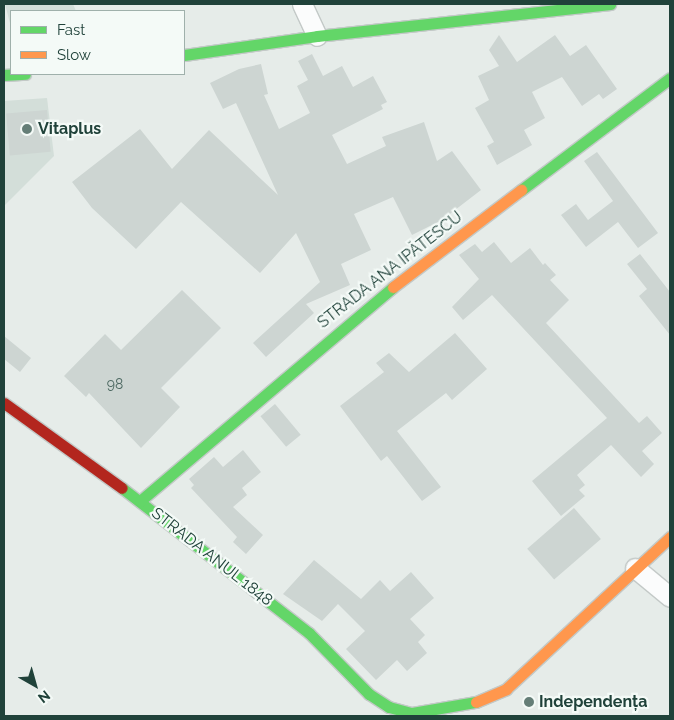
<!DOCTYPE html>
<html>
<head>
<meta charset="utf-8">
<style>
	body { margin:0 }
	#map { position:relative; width:674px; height:720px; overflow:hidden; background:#e6ece9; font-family:Raleway,sans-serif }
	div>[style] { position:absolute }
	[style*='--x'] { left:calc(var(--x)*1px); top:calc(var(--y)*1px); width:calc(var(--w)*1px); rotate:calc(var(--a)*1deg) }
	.built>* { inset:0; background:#d3ded9 }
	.building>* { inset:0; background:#cdd5d2; transform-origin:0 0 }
	.roads { filter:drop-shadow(1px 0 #c3c9c7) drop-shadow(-1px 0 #c3c9c7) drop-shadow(0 1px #c3c9c7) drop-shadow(0 -1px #c3c9c7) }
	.street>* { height:19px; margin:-9.5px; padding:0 9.5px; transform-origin:9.5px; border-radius:9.5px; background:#fbfcfc }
	.fast>* { height:11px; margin:-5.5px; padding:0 5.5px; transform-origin:5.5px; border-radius:5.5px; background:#63d668 }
	.slow>* { height:11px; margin:-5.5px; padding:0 5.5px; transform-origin:5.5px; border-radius:5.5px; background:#ff974d }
	.jam>* { height:11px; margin:-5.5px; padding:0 5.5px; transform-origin:5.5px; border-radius:5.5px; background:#b3261e }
	.dots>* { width:14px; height:14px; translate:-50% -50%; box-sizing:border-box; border:2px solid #f4faf7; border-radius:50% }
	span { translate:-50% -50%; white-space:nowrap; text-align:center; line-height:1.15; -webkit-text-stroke:4.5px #f4faf7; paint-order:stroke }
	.number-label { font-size:14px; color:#4c6861 }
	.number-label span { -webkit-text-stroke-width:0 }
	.poi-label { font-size:16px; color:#20423a; font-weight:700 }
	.left { translate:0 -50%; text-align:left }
	.street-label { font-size:16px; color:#20423a }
	.frame { position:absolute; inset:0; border:5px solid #20423a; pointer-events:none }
	.legend { position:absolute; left:10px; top:10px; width:175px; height:65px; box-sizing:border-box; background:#f4faf7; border:1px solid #9fb0ab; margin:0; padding:6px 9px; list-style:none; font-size:15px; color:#20423a }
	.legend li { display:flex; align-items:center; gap:10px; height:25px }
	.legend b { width:25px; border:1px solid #9fb0ab }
	.north { position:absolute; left:10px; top:660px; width:50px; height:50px; -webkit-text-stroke:4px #f4faf7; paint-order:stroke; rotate:142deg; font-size:14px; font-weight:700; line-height:20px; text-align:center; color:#20423a }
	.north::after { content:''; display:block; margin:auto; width:18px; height:22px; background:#20423a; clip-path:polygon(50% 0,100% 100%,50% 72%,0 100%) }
</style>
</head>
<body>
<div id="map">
	<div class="built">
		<i style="clip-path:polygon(5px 4px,73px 4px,76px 11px,11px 11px,11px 27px)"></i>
		<i style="clip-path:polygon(47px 98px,54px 156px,4px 206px,4px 101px)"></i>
	</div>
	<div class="building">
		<i style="clip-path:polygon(499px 35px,517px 62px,555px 35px,570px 56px,586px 45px,617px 89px,603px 99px,599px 94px,582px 106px,562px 77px,532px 92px,545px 118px,524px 130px,532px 145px,497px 165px,487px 146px,494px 142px,475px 108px,489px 100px,478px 76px,499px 66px,489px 50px)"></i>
		<i style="clip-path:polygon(312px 54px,323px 76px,342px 66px,353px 87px,373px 76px,387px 102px,381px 105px,383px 109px,332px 135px,347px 164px,386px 146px,382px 137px,424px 122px,437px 161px,452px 151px,481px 190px,442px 220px,412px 235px,393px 197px,354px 214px,371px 250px,341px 264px,350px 285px,306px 304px,314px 313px,266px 357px,253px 343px,320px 282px,296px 233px,260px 273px,181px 202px,136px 249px,92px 208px,72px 182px,140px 129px,172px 169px,209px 130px,278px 195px,236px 103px,223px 109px,210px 83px,239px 69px,261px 64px,268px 94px,264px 95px,279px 129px,310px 113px,297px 86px,308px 80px,298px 61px)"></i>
		<i style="left:47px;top:110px;width:42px;height:41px;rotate:85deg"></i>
		<i style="clip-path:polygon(597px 152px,658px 233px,638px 248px,618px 222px,586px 247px,561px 215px,576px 204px,588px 220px,613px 201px,584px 161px)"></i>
		<i style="clip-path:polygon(494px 242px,511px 263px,530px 248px,543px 265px,545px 263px,556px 275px,550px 280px,569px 300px,546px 323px,639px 423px,647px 416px,662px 433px,642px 451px,654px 464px,641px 477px,611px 445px,577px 475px,585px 485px,579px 490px,585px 496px,561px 516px,532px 481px,607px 418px,492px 295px,463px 320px,452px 307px,479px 279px,459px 255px,475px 244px,482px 252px)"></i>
		<i style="clip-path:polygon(640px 254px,670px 292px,670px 335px,639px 296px,647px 289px,627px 264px)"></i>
		<i style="clip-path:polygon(182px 290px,221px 328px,161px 388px,180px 407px,141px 448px,89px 393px,86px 397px,64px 376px,105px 334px,121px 350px)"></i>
		<i style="clip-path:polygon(455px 333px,487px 369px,452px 400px,446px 393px,397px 431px,441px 487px,422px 501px,387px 456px,381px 461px,340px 406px,384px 372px,376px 363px,389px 353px,409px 372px)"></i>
		<i style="clip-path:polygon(4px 336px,31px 358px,20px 372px,4px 359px)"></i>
		<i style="left:275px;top:404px;width:40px;height:19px;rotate:50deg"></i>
		<i style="clip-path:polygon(243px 450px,261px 472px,242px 488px,247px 495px,233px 507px,263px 535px,246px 554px,233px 542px,237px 537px,191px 488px,194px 485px,189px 479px,214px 457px,223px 467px)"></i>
		<i style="left:574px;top:508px;width:41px;height:62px;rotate:49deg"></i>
		<i style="clip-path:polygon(314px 560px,361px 599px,380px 580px,390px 591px,411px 572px,434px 598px,410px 619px,425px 635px,418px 642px,427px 653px,407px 671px,397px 660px,376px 680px,346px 649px,365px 631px,338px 604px,322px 621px,283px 594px)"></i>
	</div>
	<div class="roads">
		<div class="street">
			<i style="--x:302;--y:4;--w:35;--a:65"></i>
			<i style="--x:635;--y:568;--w:45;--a:39.6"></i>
		</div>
		<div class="fast">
			<i style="--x:184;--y:55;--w:134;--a:-8.1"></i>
			<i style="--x:317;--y:36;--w:295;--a:-6.2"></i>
			<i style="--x:4;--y:75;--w:21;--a:-3"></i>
			<i style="--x:521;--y:190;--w:186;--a:-36.9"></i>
			<i style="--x:122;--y:488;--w:237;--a:37.8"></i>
			<i style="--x:309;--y:633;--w:86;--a:45.5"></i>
			<i style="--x:369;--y:694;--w:24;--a:33"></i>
			<i style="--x:389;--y:707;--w:24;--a:15"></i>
			<i style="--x:412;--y:713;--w:65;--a:-9.8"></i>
			<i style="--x:140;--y:501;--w:331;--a:-40.2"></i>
		</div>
		<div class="slow">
			<i style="--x:393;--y:287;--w:161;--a:-37.2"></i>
			<i style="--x:476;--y:702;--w:33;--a:-23"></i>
			<i style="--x:506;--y:689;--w:224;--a:-42.8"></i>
		</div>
		<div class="jam">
			<i style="--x:4;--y:403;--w:145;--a:35.8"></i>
		</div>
	</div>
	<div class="dots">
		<i style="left:27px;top:129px;background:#657e77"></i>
		<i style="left:529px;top:702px;background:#657e77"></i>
	</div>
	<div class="number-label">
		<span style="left:115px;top:384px">98</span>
	</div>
	<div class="poi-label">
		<span class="left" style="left:38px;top:129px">Vitaplus</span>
		<span class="left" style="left:539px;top:702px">Independența</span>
	</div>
	<div class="street-label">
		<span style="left:390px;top:270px;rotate:-38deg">STRADA ANA IPĂTESCU</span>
		<span style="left:212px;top:557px;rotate:38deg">STRADA ANUL 1848</span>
	</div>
	<div class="frame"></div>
	<ul class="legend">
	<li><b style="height:6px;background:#63d668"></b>Fast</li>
	<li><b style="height:6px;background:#ff974d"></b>Slow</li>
	</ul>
	<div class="north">N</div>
</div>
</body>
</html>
